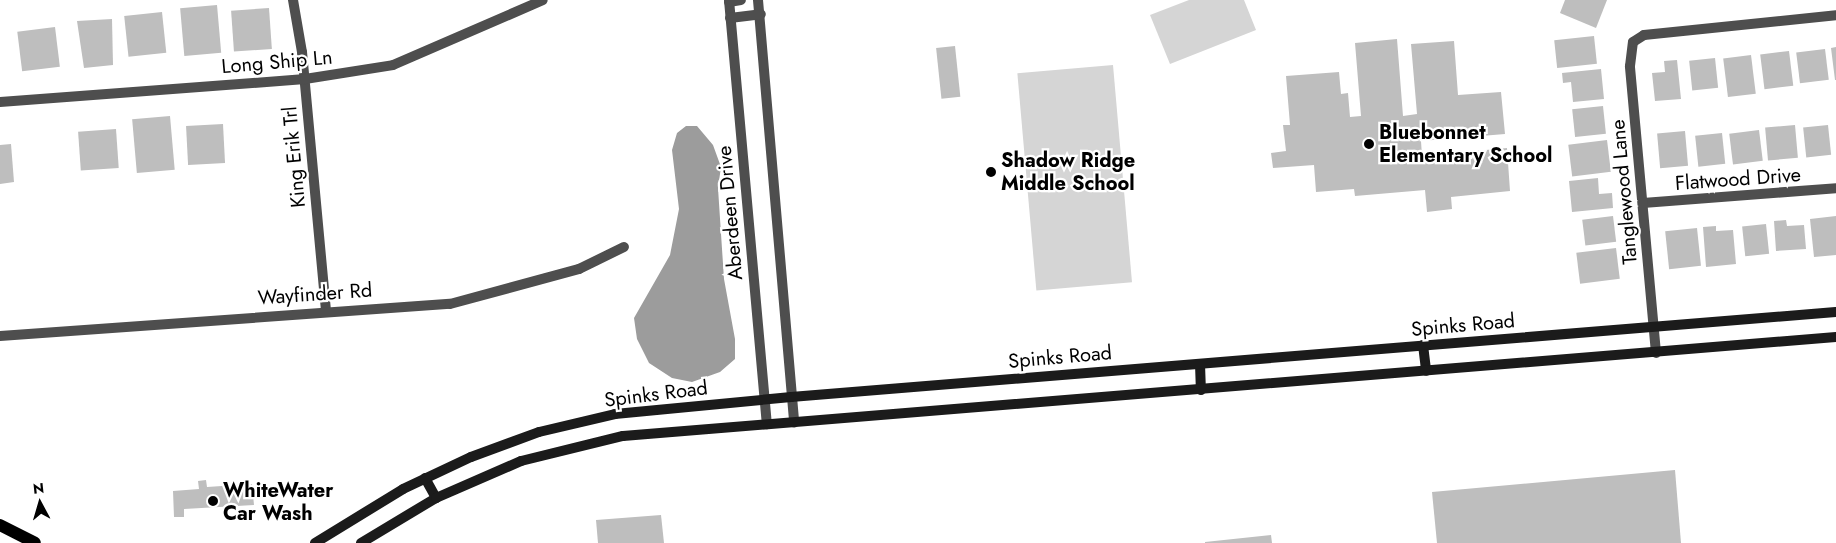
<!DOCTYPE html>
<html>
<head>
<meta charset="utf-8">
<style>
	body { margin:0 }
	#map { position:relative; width:1836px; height:543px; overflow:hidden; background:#fff; font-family:Jost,sans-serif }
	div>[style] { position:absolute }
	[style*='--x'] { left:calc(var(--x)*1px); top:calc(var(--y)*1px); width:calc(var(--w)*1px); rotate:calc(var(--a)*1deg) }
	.green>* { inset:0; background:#d5d5d5; transform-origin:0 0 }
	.water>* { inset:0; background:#9c9c9c }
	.building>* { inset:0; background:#bebebe; transform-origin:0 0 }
	.minor>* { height:10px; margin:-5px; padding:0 5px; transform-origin:5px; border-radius:5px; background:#4e4e4e }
	.secondary>* { height:10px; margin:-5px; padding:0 5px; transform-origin:5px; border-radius:5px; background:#1b1b1b }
	.primary>* { height:12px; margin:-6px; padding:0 6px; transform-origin:6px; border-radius:6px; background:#000 }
	.dots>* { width:14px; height:14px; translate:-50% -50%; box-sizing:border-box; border:2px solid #fff; border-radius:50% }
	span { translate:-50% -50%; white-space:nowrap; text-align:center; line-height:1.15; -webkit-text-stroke:4.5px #fff; paint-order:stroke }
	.street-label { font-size:20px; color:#000 }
	.poi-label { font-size:20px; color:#000; font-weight:700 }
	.left { translate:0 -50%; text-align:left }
	.north { position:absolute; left:15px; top:478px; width:50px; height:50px; -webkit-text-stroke:4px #fff; paint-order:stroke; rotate:354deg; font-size:14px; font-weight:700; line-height:20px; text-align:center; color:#000 }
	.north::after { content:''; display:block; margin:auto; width:18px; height:22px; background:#000; clip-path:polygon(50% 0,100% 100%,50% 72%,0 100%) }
</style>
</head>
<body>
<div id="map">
	<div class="green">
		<i style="clip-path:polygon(1189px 0,1244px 0,1256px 30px,1170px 64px,1150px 15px)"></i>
		<i style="left:1113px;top:65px;width:218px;height:96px;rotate:85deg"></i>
	</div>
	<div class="water">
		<i style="clip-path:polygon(686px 126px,697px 126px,713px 145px,721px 167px,718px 188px,724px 279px,735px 339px,735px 359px,720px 372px,692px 382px,672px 378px,649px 363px,637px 339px,634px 318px,670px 255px,679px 209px,672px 150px,677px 133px)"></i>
	</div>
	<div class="building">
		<i style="clip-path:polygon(1565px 0,1607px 0,1596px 28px,1560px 13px)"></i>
		<i style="left:217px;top:5px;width:48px;height:37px;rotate:85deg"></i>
		<i style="left:269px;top:8px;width:41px;height:38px;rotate:86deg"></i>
		<i style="left:162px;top:12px;width:41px;height:38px;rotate:84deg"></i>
		<i style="clip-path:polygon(112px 19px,113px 65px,84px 68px,77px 21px)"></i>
		<i style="left:55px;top:27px;width:40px;height:38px;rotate:83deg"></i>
		<i style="left:1594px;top:36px;width:28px;height:40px;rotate:84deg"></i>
		<i style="clip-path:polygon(1397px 39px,1403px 116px,1417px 114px,1411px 44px,1454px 41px,1458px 95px,1501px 92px,1505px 134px,1421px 141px,1422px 156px,1507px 148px,1510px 191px,1451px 197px,1452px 209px,1427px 212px,1425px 190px,1355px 196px,1354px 189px,1316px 192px,1314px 165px,1273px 168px,1271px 153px,1286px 151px,1283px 125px,1290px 125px,1286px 76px,1339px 72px,1341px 94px,1348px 93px,1350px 117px,1361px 116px,1355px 43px)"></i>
		<i style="left:955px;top:46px;width:51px;height:19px;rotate:84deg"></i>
		<i style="clip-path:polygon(1836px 47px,1836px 80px,1835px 80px,1831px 48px)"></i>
		<i style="left:1825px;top:49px;width:31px;height:29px;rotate:83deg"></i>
		<i style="left:1789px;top:51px;width:35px;height:29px;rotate:83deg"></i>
		<i style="left:1751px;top:55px;width:39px;height:28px;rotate:83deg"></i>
		<i style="left:1715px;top:58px;width:30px;height:26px;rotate:84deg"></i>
		<i style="clip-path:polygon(1677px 60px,1681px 99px,1655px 101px,1652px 73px,1665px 72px,1664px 61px)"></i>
		<i style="clip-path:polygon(1601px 69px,1604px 99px,1573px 102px,1571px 82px,1563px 83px,1562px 73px)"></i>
		<i style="left:1603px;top:106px;width:28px;height:31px;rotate:84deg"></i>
		<i style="left:170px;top:116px;width:54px;height:38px;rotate:85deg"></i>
		<i style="left:223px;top:124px;width:39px;height:37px;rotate:87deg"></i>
		<i style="left:1795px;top:125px;width:33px;height:30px;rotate:85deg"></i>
		<i style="left:1828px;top:125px;width:30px;height:25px;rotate:84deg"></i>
		<i style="left:116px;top:129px;width:39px;height:38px;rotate:86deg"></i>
		<i style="left:1759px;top:130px;width:31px;height:30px;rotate:83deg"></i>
		<i style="left:1685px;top:131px;width:35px;height:28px;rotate:85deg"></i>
		<i style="left:1722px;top:133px;width:31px;height:27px;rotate:84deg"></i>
		<i style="left:1607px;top:140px;width:32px;height:39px;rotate:83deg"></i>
		<i style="clip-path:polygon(11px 144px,14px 182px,0 184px,0 145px)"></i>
		<i style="clip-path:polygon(1598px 178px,1599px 194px,1612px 193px,1613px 208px,1572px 212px,1569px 181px)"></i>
		<i style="left:1613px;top:216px;width:26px;height:31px;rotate:83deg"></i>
		<i style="clip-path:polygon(1836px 216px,1836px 255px,1814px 257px,1810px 219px)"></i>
		<i style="clip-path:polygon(1786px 220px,1787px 226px,1804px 225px,1806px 249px,1776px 251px,1774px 221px)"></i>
		<i style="left:1766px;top:224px;width:30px;height:24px;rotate:84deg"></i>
		<i style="clip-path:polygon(1716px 226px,1716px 231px,1733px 230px,1736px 264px,1706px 267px,1703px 227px)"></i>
		<i style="left:1697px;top:228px;width:38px;height:32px;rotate:84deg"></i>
		<i style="left:1616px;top:248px;width:31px;height:40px;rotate:83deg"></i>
		<i style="clip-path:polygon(1675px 470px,1681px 543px,1437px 543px,1432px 492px)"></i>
		<i style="clip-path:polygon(206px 480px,207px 487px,252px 484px,254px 505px,184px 509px,184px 517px,174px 517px,173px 491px,199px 489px,198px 481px)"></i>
		<i style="clip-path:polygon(661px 515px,664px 543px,598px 543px,596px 520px)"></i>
		<i style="clip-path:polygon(1271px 535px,1272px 543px,1205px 543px,1205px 542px)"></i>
	</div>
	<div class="minor">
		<i style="--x:293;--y:0;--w:53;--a:80.2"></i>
		<i style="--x:302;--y:52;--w:260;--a:84.7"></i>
		<i style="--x:729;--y:0;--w:426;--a:84.9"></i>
		<i style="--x:758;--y:0;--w:424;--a:85.1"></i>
		<i style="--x:729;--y:2;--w:12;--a:-9"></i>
		<i style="--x:730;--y:18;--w:31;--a:-7"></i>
		<i style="--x:0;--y:102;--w:306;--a:-4.3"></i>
		<i style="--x:305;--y:79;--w:89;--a:-9"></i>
		<i style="--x:393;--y:65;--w:163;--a:-23.4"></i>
		<i style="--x:1643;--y:203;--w:194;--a:-4.4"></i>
		<i style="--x:0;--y:336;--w:451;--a:-4.1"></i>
		<i style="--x:450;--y:304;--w:134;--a:-15.2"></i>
		<i style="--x:579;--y:269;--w:50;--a:-26.1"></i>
		<i style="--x:1656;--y:353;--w:288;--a:-95.2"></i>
		<i style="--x:1630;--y:66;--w:24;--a:-83"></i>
		<i style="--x:1633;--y:42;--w:13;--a:-32"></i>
		<i style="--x:1644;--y:35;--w:193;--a:-5.9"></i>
	</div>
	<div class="secondary">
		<i style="--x:1423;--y:345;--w:26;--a:83"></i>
		<i style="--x:1200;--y:364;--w:26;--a:88"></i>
		<i style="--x:425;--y:478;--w:23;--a:61"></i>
		<i style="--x:315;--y:543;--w:103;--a:-31.5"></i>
		<i style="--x:403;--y:489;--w:75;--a:-25.2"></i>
		<i style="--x:471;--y:457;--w:72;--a:-20.2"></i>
		<i style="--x:539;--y:432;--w:78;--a:-13.3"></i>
		<i style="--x:615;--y:414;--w:177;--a:-5.5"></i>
		<i style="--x:791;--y:397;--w:1048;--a:-4.65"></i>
		<i style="--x:361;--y:543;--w:87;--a:-31"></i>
		<i style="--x:436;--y:498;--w:93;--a:-23.5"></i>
		<i style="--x:521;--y:461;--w:105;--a:-13.8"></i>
		<i style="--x:623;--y:436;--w:1217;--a:-4.67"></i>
	</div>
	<div class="primary">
		<i style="--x:0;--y:525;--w:39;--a:27"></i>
	</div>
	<div class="dots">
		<i style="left:1369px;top:144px;background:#000"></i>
		<i style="left:991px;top:172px;background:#000"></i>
		<i style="left:213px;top:501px;background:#000"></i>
	</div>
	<div class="street-label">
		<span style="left:277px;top:62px;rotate:-5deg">Long Ship Ln</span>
		<span style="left:294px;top:157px;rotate:-95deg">King Erik Trl</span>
		<span style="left:1738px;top:179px;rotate:-4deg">Flatwood Drive</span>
		<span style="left:1624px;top:192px;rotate:-95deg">Tanglewood Lane</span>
		<span style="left:730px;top:213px;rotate:-95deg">Aberdeen Drive</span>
		<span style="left:315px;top:294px;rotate:-4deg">Wayfinder Rd</span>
		<span style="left:1463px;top:325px;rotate:-5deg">Spinks Road</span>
		<span style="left:1060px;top:357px;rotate:-5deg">Spinks Road</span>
		<span style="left:656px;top:394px;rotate:-7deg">Spinks Road</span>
	</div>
	<div class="poi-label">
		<span class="left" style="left:1379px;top:144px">Bluebonnet<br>Elementary School</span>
		<span class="left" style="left:1001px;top:172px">Shadow Ridge<br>Middle School</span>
		<span class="left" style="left:223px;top:502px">WhiteWater<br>Car Wash</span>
	</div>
	<div class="north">N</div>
</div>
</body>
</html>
